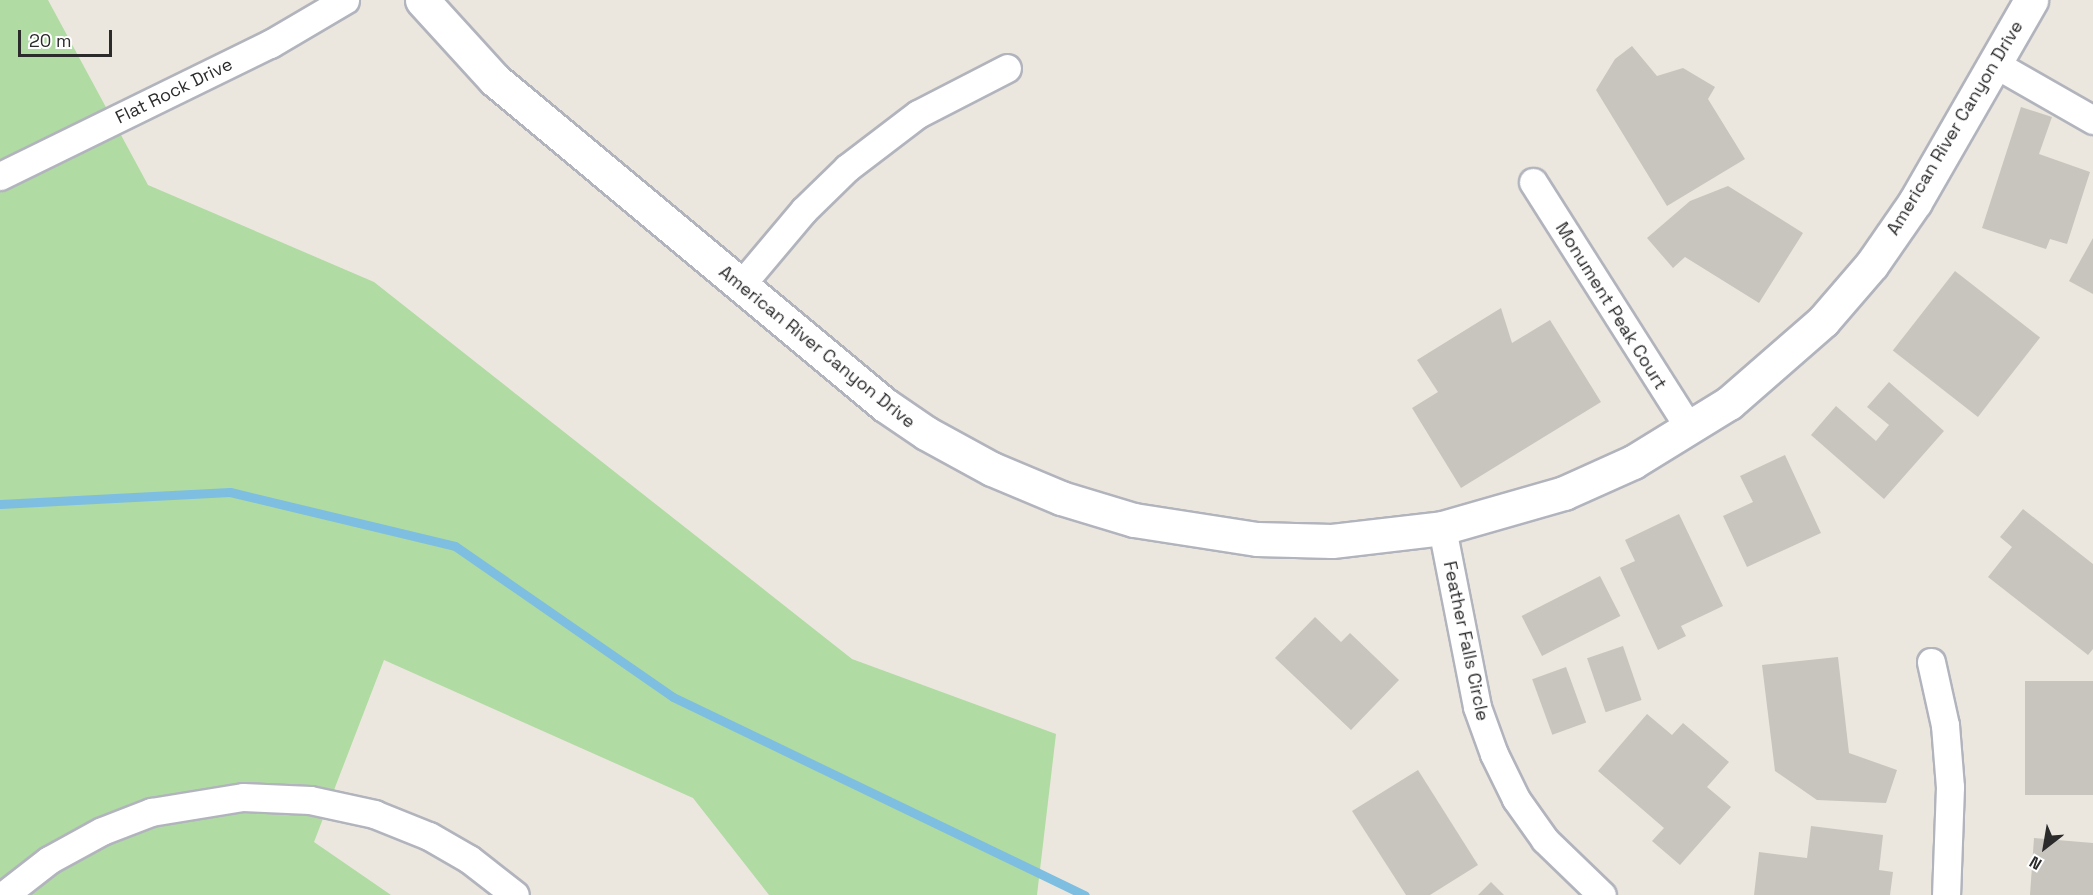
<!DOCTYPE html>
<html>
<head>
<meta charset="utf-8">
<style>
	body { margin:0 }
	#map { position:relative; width:2093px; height:895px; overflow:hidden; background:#ebe7df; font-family:"Space Grotesk",sans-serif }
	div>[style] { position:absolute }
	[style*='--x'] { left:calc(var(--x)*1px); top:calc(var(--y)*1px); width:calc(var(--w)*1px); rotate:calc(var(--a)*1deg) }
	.green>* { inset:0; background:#b0dba2 }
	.stream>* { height:9px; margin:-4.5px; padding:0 4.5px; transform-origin:4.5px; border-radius:4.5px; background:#7ebee0 }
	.building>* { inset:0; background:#c7c5bd; transform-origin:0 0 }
	.roads { filter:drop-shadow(2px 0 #b2b4bd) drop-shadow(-2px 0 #b2b4bd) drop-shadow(0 2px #b2b4bd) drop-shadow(0 -2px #b2b4bd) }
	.street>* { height:27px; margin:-13.5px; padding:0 13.5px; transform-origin:13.5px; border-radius:13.5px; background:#fff }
	.secondary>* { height:33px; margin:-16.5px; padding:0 16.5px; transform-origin:16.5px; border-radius:16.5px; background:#fff }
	span { translate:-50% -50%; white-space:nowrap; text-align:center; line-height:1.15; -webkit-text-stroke:4.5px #fff; paint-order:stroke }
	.street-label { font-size:18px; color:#2b2b2b }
	.north { position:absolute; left:2015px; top:817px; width:60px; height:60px; -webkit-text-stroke:4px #fff; paint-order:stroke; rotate:211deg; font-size:16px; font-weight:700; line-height:24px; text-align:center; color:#2b2b2b }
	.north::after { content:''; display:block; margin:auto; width:21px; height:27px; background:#2b2b2b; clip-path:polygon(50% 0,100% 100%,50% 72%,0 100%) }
	.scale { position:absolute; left:18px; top:30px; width:94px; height:27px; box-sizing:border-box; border:3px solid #2b2b2b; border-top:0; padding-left:8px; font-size:18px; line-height:21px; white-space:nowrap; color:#2b2b2b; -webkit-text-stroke:4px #fff; paint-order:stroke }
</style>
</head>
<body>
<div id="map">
	<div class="green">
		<i style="clip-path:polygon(0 0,48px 0,148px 185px,374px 282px,852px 659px,1056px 734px,1037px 895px,769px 895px,693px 798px,384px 660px,314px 842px,391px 895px,0 895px)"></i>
	</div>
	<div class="stream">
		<i style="--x:0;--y:504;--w:230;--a:-3"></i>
		<i style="--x:230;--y:492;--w:231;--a:13.5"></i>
		<i style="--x:455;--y:546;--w:265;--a:34.7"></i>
		<i style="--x:673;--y:697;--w:457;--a:25.7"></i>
	</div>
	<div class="building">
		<i style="clip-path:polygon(1632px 46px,1657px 76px,1683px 68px,1715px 87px,1708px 99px,1745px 159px,1667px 206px,1596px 90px,1615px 59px)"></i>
		<i style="clip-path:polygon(2021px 107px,2052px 117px,2039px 154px,2090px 172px,2067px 244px,2050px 239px,2046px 249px,1982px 228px)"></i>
		<i style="clip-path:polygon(1728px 186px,1803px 233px,1759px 303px,1685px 257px,1673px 268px,1647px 238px,1690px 201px)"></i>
		<i style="clip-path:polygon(2093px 238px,2093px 294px,2069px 281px)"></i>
		<i style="left:1955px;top:271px;width:108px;height:101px;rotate:38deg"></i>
		<i style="clip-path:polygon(1501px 308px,1512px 343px,1550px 320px,1601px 402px,1461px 488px,1412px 408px,1438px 392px,1417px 360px)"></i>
		<i style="clip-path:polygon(1889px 382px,1944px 431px,1884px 499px,1811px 435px,1836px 406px,1876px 441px,1889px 425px,1867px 407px)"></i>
		<i style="clip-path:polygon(1785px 455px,1821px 533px,1747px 567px,1723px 516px,1753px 502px,1740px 476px)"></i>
		<i style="clip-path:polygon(2023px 509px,2093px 564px,2093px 649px,2088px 655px,1988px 577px,2012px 547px,2000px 537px)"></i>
		<i style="clip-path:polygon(1679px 514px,1723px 606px,1681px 626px,1686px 636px,1658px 650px,1620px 568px,1635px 561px,1625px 540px)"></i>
		<i style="left:1600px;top:576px;width:45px;height:88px;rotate:63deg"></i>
		<i style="clip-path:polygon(1315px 617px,1341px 642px,1350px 633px,1399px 680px,1351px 730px,1275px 658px)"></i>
		<i style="left:1623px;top:646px;width:57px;height:38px;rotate:71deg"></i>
		<i style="clip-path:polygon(1838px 657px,1849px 753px,1897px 770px,1886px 803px,1817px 800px,1775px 771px,1762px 665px)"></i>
		<i style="left:1566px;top:667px;width:59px;height:36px;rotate:70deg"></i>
		<i style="left:2093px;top:681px;width:114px;height:68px;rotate:90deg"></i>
		<i style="clip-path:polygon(1647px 714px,1672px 735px,1683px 723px,1729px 762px,1707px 787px,1731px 807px,1680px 865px,1652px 841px,1664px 828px,1598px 771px)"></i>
		<i style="clip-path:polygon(1418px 770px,1478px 865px,1430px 895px,1406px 895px,1352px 811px)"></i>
		<i style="clip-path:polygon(1811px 826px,1883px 835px,1879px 870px,1893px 872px,1890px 895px,1754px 895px,1759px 852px,1807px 858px)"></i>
		<i style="clip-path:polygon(2034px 838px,2093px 843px,2093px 895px,2030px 895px)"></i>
		<i style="clip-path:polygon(1491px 882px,1504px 895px,1478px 895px)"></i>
	</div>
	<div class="roads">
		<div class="street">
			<i style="--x:1995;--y:64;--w:113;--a:29.7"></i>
			<i style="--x:0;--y:176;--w:301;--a:-26.1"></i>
			<i style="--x:270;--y:44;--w:87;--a:-30.4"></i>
			<i style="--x:1533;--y:182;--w:293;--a:57.6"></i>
			<i style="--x:740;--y:286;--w:99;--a:-49.9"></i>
			<i style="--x:804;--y:210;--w:60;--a:-44.3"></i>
			<i style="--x:847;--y:168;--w:89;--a:-37.3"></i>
			<i style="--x:918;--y:114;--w:100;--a:-27.3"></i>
			<i style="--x:1442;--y:528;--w:182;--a:78.9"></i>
			<i style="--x:1477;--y:707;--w:50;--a:70.1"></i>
			<i style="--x:1494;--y:754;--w:50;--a:63.9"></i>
			<i style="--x:1516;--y:799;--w:50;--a:54.7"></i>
			<i style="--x:1545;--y:840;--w:79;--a:44"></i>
			<i style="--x:1931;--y:662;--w:65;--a:77.5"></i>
			<i style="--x:1945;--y:725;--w:62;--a:85.4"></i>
			<i style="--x:1950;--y:787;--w:108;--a:92.1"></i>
			<i style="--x:4;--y:895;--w:57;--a:-37.9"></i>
			<i style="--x:49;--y:860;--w:60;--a:-28.7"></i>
			<i style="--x:102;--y:831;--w:53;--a:-21.2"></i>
			<i style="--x:151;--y:812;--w:93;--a:-9.3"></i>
			<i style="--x:243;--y:797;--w:67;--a:2.6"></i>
			<i style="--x:310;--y:800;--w:66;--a:12.3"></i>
			<i style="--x:374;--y:814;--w:59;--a:21.8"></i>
			<i style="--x:429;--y:836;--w:46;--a:29.9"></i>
			<i style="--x:469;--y:859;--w:58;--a:38"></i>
		</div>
		<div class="secondary">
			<i style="--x:422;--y:0;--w:108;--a:47.6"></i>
			<i style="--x:495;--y:80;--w:508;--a:39.81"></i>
			<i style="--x:885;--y:405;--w:50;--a:34.3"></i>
			<i style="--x:926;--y:433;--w:75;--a:28.6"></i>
			<i style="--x:992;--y:469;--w:75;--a:22.8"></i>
			<i style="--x:1061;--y:498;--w:76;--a:16.8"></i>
			<i style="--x:1134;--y:520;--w:124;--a:8.8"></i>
			<i style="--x:1257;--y:539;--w:75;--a:1.5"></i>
			<i style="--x:1332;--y:541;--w:111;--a:-6.7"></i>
			<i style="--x:1442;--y:528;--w:127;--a:-16"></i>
			<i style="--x:1564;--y:493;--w:76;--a:-24.2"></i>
			<i style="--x:1633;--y:462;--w:113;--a:-31.6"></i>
			<i style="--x:1729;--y:403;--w:125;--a:-41.1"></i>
			<i style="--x:1823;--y:321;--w:75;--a:-49.3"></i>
			<i style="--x:1872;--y:264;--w:75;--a:-55.3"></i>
			<i style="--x:1915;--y:202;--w:233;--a:-60.1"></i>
		</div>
	</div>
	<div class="street-label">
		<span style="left:174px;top:91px;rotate:-26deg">Flat Rock Drive</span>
		<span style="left:1955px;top:128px;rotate:-59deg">American River Canyon Drive</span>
		<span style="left:1611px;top:306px;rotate:58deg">Monument Peak Court</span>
		<span style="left:817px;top:347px;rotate:39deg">American River Canyon Drive</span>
		<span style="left:1466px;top:641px;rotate:78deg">Feather Falls Circle</span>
	</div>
	<div class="north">N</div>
	<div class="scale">20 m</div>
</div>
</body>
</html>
